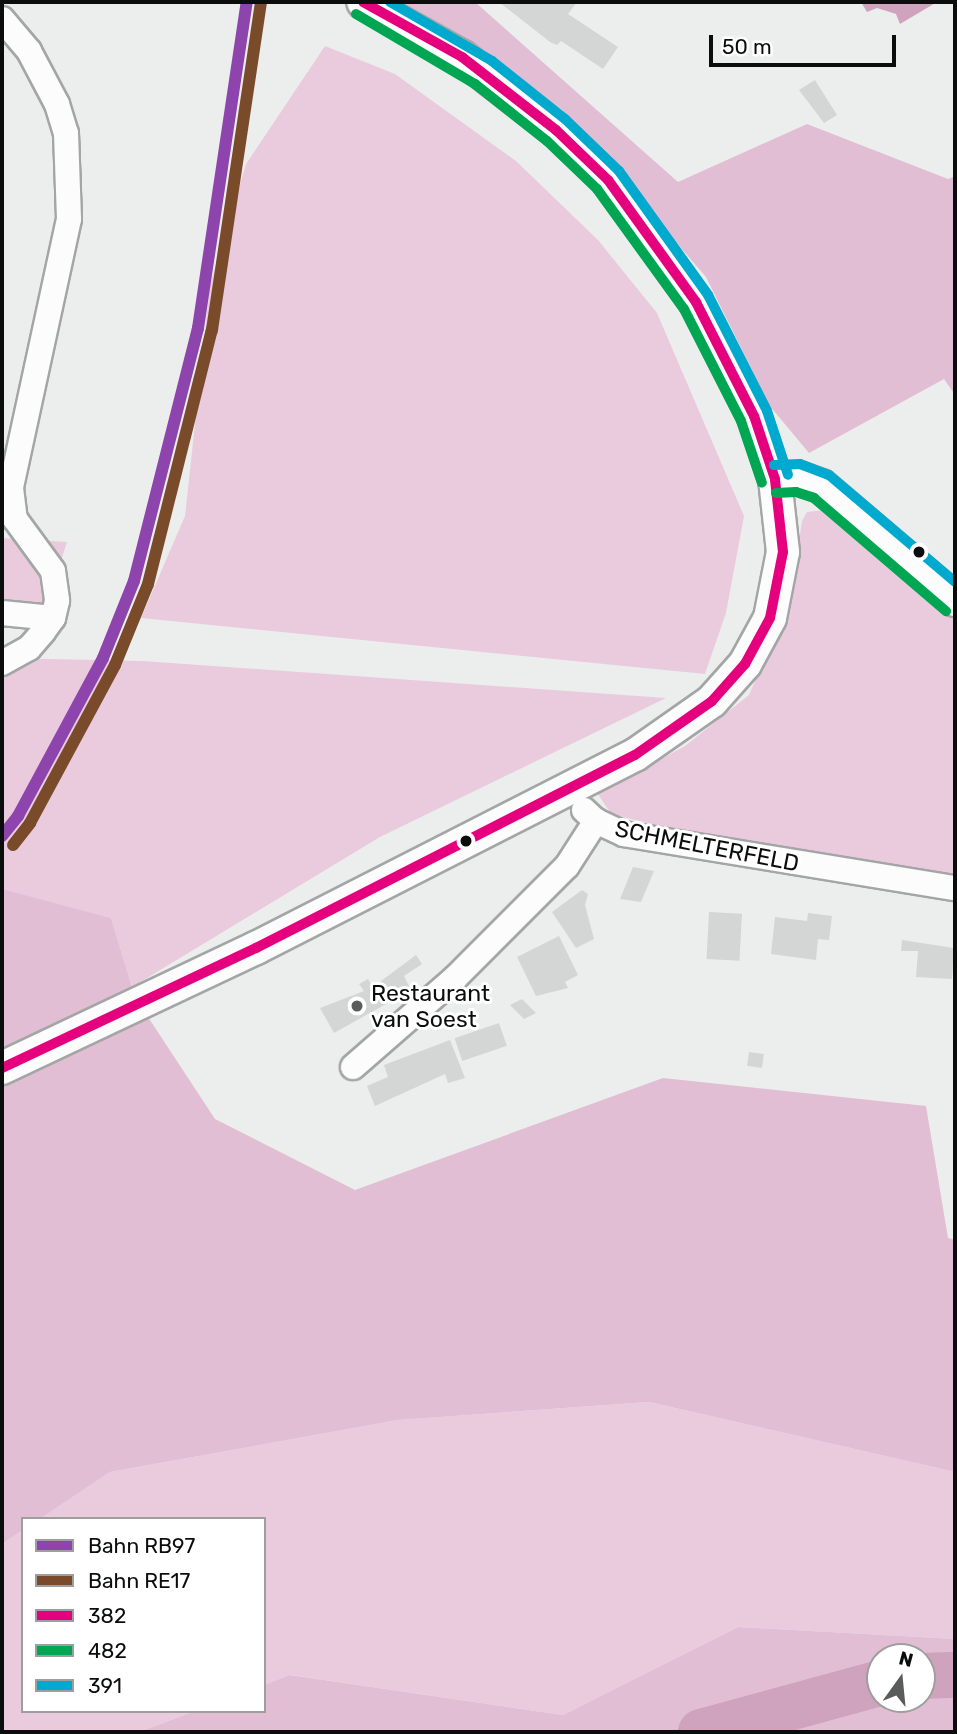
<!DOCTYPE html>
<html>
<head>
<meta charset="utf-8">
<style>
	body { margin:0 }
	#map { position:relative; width:957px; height:1734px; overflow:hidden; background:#eceeed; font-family:Rubik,sans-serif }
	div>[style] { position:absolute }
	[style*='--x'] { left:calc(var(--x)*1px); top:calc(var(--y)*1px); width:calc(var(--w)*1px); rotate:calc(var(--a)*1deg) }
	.green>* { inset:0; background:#eacbde }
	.forest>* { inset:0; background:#e2bed4 }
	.water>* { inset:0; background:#cfa3bd }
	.river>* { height:46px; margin:-23px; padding:0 23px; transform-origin:23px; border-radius:23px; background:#cfa3bd }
	.building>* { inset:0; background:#d4d5d5; transform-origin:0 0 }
	.roads { filter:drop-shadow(2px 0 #a4a6a5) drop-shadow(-2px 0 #a4a6a5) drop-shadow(0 2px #a4a6a5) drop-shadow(0 -2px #a4a6a5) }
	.minor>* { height:24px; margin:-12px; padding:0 12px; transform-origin:12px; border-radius:12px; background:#fcfcfc }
	.major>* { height:32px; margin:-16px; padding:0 16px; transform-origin:16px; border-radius:16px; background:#fcfcfc }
	.bus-1>* { height:10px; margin:-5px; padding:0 5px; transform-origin:5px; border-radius:5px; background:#e5007d }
	.bus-2>* { height:10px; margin:-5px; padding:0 5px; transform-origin:5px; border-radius:5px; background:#00a651 }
	.bus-3>* { height:10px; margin:-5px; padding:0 5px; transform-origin:5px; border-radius:5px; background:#00a9ce }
	.rail-1>* { height:12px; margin:-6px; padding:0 6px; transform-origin:6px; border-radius:6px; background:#8e44ad }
	.rail-2>* { height:12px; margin:-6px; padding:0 6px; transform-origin:6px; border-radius:6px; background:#7a4b2a }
	.dots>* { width:19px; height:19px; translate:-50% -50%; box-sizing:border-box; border:4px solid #fff; border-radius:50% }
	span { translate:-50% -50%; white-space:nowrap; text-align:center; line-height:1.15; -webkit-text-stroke:6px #fff; paint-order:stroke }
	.street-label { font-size:23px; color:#0b0d0c }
	.poi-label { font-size:23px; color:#0b0d0c }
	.left { translate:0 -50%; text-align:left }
	.frame { position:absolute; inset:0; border:4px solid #0b0d0c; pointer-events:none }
	.legend { position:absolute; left:21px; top:1517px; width:245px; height:196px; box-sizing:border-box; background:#fff; border:2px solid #9d9e9e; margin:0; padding:9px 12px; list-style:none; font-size:21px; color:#0b0d0c }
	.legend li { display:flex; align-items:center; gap:14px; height:35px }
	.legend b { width:35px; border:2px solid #9d9e9e }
	.north { position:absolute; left:866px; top:1643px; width:70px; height:70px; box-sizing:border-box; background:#fff; border:2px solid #9d9e9e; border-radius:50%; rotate:15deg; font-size:19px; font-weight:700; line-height:28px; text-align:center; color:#0b0d0c }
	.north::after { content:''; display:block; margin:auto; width:24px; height:32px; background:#5a5c5b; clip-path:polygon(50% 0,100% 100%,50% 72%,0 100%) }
	.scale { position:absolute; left:709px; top:35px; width:187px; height:32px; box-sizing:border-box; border:4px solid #0b0d0c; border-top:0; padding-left:9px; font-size:21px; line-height:24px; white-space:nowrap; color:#0b0d0c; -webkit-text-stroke:5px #fff; paint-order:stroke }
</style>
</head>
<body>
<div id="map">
	<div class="green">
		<i style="clip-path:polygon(325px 46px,395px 74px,516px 161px,598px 240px,657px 313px,744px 516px,726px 613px,705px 674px,141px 618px,185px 516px,210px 285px,246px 164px)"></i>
		<i style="clip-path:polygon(825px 510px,955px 610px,955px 882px,805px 863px,611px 814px,598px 794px,685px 746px,749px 695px,790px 600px,802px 521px,807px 512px)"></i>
		<i style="clip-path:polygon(2px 538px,67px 542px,45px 611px,2px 608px)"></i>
		<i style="clip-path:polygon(2px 658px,143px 661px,666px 698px,380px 837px,132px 987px,111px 918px,2px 890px)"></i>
		<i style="clip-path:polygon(649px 1402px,955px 1472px,955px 1639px,738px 1627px,563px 1715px,291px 1675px,264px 1685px,264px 1519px,40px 1519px,110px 1472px,398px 1420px)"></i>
		<i style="clip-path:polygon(23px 1530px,23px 1711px,195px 1711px,139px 1732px,2px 1732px,2px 1544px)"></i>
	</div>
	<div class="forest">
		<i style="clip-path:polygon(385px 2px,475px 2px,678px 182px,807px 124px,948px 179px,955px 176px,955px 395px,944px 379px,809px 453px,769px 405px,706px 277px,562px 110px)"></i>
		<i style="clip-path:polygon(2px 889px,111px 918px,132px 987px,2px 1048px)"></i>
		<i style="clip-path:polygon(148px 1017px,215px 1119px,355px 1190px,663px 1078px,926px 1106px,948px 1238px,955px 1240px,955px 1472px,649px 1402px,398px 1420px,110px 1472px,40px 1519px,23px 1519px,23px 1530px,2px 1544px,2px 1083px)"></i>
		<i style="clip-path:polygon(evenodd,738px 1627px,955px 1639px,955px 1732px,139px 1732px,195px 1711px,264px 1711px,264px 1685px,290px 1675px,563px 1715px,738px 1627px,880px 1657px,922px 1657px,922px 1699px,880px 1699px,880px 1657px)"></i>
	</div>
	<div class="water">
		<i style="clip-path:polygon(861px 2px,937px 2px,900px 24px,896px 14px,877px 8px,867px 12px)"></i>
	</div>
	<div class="river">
		<i style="--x:922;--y:1676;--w:33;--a:-2"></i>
		<i style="--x:701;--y:1732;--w:186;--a:-15.3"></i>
	</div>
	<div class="building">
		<i style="clip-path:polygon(499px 2px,577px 2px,568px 14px,618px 47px,603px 69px,561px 41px,557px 45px,550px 42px)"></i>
		<i style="clip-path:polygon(815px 80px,837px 115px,824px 123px,799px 90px)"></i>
		<i style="clip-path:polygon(633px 867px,654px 871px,641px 902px,620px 899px)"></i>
		<i style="clip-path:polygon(582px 890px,588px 894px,585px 905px,594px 939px,576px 948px,552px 912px)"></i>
		<i style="left:709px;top:912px;width:33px;height:47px;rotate:3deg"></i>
		<i style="clip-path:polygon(808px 913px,832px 916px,829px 940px,818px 939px,816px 960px,771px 954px,775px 917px,807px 921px)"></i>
		<i style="clip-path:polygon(559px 936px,578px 975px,565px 982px,568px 988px,536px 996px,517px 957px)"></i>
		<i style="clip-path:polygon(902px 940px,954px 948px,952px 979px,916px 977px,918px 951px,901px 951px)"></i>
		<i style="clip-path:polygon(416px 955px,422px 964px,404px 976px,411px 990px,334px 1033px,320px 1008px,364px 991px,359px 984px,368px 979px,373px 987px)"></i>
		<i style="clip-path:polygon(522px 999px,536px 1013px,524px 1019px,510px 1005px)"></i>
		<i style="left:499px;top:1023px;width:24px;height:47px;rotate:71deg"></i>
		<i style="clip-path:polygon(450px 1040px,465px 1078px,448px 1083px,445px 1074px,375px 1106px,367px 1086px,388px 1077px,384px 1065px)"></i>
		<i style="left:749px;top:1052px;width:15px;height:14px;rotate:8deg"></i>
	</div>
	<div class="roads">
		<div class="minor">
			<i style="--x:2;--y:19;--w:42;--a:49.8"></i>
			<i style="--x:29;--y:51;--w:60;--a:62.2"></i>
			<i style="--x:57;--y:104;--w:30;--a:73"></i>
			<i style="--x:66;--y:133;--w:86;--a:88"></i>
			<i style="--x:69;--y:219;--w:275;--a:102.2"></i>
			<i style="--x:11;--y:488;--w:31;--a:83"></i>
			<i style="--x:15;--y:519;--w:64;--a:53.8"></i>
			<i style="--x:53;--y:571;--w:30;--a:82"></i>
			<i style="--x:57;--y:601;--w:17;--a:103"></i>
			<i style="--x:53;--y:618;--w:17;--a:126"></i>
			<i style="--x:43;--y:632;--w:21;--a:131"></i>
			<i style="--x:29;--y:648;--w:31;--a:151"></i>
			<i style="--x:2;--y:613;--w:51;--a:5.6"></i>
			<i style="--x:584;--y:810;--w:16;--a:43"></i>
			<i style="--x:596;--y:821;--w:31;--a:25"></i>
			<i style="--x:624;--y:834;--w:335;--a:9.3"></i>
			<i style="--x:353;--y:1067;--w:135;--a:-41.1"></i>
			<i style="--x:455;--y:978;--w:158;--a:-45"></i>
			<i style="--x:567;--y:866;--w:54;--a:-57.2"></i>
		</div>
		<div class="major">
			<i style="--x:775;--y:479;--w:23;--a:-2"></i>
			<i style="--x:798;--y:478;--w:24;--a:19"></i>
			<i style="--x:821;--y:486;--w:176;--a:40.4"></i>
			<i style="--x:2;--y:1068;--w:281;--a:-25.3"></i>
			<i style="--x:256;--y:948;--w:425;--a:-27"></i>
			<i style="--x:635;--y:755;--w:94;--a:-35"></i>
			<i style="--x:712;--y:701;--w:50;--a:-48.3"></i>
			<i style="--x:745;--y:664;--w:52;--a:-61.5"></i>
			<i style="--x:770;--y:618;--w:67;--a:-78.9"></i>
			<i style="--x:783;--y:552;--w:73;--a:-96.3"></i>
			<i style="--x:775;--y:479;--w:66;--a:-108.4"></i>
			<i style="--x:754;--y:416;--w:128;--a:-117"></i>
			<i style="--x:696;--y:302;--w:150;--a:-125.8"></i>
			<i style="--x:608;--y:180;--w:72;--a:-136.1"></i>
			<i style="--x:556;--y:130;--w:119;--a:-142.2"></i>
			<i style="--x:462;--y:57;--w:113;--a:-150.9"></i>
		</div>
	</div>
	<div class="bus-1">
		<i style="--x:2;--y:1068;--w:281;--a:-25.3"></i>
		<i style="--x:256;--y:948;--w:425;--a:-27"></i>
		<i style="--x:635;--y:755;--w:94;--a:-35"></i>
		<i style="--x:712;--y:701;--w:50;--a:-48.3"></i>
		<i style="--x:745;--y:664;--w:52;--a:-61.5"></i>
		<i style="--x:770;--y:618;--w:67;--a:-78.9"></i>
		<i style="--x:783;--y:552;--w:73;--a:-96.3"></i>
		<i style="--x:775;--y:479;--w:66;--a:-108.4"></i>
		<i style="--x:754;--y:416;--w:128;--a:-117"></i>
		<i style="--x:696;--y:302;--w:150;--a:-125.8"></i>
		<i style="--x:608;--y:180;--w:72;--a:-136.1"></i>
		<i style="--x:556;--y:130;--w:119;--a:-142.2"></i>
		<i style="--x:462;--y:57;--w:113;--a:-150.9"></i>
	</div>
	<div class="bus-2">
		<i style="--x:356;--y:14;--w:138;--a:30.5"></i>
		<i style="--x:475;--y:84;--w:92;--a:38.4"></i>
		<i style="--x:547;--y:141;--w:69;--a:43.8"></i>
		<i style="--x:597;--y:189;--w:148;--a:54.1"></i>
		<i style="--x:684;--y:309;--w:126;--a:63"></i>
		<i style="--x:741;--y:421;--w:65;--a:71.3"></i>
		<i style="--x:776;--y:493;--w:20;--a:-3"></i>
		<i style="--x:796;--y:492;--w:19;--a:18"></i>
		<i style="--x:814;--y:498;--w:174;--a:40.6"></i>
	</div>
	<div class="bus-3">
		<i style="--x:390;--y:2;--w:118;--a:30"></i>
		<i style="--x:492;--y:61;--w:93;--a:38.5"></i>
		<i style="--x:565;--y:119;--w:75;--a:43.9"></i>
		<i style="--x:619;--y:171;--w:153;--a:54.3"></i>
		<i style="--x:708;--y:295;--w:130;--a:63"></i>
		<i style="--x:767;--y:411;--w:67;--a:71.8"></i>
		<i style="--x:774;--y:465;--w:26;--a:-2"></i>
		<i style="--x:800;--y:464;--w:31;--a:21"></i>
		<i style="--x:829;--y:475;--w:165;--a:40.3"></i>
	</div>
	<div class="rail-1">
		<i style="--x:2;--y:836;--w:26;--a:-51"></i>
		<i style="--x:18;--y:816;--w:179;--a:-61.7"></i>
		<i style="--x:103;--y:658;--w:83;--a:-68.1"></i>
		<i style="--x:134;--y:581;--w:261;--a:-75.8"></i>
		<i style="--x:198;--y:328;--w:330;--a:-81.5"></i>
	</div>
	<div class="rail-2">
		<i style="--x:13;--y:845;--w:28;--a:-52"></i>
		<i style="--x:30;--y:823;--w:179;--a:-61.7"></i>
		<i style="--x:115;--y:665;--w:87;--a:-67.8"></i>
		<i style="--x:148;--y:584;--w:262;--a:-75.9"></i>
		<i style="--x:212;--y:330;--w:330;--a:-81.5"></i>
	</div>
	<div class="dots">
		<i style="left:919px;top:552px;background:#0b0d0c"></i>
		<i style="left:466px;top:841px;background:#0b0d0c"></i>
		<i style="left:357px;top:1006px;background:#5a5c5b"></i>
	</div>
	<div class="street-label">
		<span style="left:707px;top:846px;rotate:11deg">SCHMELTERFELD</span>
	</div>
	<div class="poi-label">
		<span class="left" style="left:371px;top:1006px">Restaurant<br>van Soest</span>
	</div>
	<div class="frame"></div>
	<ul class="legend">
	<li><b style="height:9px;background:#8e44ad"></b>Bahn RB97</li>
	<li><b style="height:9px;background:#7a4b2a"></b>Bahn RE17</li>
	<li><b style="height:9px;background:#e5007d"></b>382</li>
	<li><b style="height:9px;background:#00a651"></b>482</li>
	<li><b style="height:9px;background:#00a9ce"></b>391</li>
	</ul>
	<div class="north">N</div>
	<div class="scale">50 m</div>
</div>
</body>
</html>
